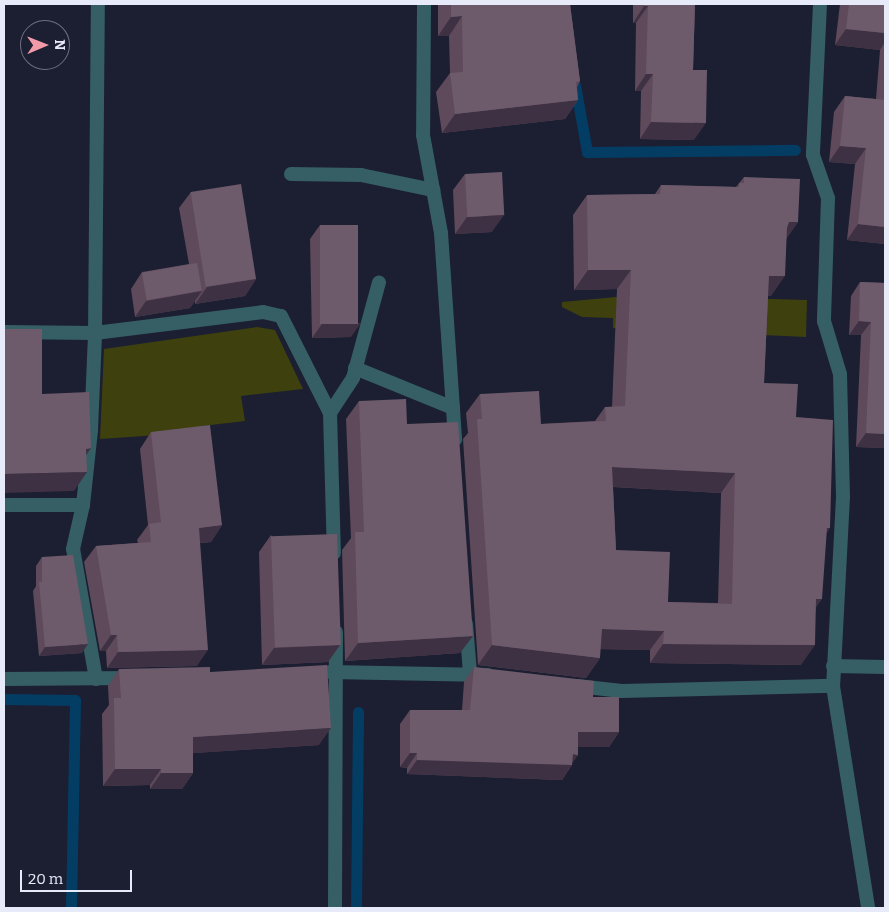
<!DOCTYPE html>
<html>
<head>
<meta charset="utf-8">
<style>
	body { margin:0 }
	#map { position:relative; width:889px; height:912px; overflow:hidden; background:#1c1e32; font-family:Bitter,serif }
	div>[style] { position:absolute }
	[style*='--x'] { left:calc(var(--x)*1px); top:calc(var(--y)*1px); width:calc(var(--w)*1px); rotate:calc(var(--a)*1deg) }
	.green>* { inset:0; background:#3e410e }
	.stream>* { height:11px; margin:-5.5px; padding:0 5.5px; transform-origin:5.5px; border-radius:5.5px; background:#043d64 }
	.service>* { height:14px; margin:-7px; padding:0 7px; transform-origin:7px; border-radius:7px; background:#355f65 }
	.minor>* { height:14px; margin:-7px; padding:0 7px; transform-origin:7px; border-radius:7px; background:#355f65 }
	.wall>* { inset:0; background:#5e4a5a }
	.shaded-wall>* { inset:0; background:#3e3143 }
	.building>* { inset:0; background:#6d5b6b; transform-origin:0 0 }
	span { translate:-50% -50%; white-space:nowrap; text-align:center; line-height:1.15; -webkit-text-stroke:4px #1c1e32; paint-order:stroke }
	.frame { position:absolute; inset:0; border:5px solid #e7eaf8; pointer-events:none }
	.north { position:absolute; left:20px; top:20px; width:50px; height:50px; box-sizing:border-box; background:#1c1e32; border:1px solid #6d7081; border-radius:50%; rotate:89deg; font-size:14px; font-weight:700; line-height:20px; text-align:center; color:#e7eaf8 }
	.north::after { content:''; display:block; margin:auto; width:18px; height:22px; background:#f39aa9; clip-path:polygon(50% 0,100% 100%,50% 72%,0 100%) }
	.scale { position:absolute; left:20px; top:870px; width:112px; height:22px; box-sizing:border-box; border:2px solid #e7eaf8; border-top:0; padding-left:6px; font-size:15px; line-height:18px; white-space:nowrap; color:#e7eaf8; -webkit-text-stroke:4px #1c1e32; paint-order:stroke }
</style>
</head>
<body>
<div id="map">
	<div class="green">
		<i style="clip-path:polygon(638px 295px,807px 300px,806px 337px,613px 328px,613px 318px,582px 317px,562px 307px,562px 302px)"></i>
		<i style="clip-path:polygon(257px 327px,275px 330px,303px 389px,241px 396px,245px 421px,202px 426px,202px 432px,100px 439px,104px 349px)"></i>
	</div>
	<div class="stream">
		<i style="--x:575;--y:85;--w:68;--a:79.8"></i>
		<i style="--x:587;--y:152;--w:208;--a:-0.6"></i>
		<i style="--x:4;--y:699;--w:71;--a:0.8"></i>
		<i style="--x:75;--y:700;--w:208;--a:91.1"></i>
		<i style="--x:356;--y:908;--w:196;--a:-89.4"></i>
	</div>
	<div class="service">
		<i style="--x:291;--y:174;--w:70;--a:0.8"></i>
		<i style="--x:361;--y:175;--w:74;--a:11.8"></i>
		<i style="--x:355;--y:368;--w:106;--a:22.2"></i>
		<i style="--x:330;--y:413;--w:42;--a:-56.7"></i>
		<i style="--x:353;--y:378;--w:99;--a:-74.8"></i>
	</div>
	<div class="minor">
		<i style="--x:424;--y:4;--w:131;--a:90.4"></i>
		<i style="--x:423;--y:135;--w:100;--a:79.6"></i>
		<i style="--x:441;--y:233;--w:207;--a:86.1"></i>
		<i style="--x:820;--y:4;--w:151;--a:92.7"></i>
		<i style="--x:813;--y:155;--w:46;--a:70.8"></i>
		<i style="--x:828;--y:198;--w:123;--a:91.9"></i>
		<i style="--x:824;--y:321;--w:55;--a:73.2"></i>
		<i style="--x:840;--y:374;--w:123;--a:88.6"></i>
		<i style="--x:843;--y:497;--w:189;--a:93"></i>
		<i style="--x:833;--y:686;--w:225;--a:81"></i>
		<i style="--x:4;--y:332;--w:91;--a:0.6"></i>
		<i style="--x:95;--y:333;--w:169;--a:-7.1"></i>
		<i style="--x:263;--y:312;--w:18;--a:13"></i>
		<i style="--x:281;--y:316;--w:109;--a:63.2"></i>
		<i style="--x:330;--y:413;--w:140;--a:88.4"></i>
		<i style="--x:4;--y:505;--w:79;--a:0"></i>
		<i style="--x:466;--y:624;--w:49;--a:85.3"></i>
		<i style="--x:833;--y:666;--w:52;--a:1.1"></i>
		<i style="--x:330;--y:672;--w:158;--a:1.1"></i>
		<i style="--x:4;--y:679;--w:127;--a:-0.5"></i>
		<i style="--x:96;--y:679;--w:132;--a:-100"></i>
		<i style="--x:73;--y:549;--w:45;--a:-77.2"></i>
		<i style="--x:83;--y:505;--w:75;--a:-83.9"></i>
		<i style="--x:91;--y:430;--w:97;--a:-87.6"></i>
		<i style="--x:95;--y:333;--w:329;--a:-89.5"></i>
		<i style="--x:577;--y:686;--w:45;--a:6.3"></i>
		<i style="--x:622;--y:691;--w:211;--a:-1.4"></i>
		<i style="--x:335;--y:908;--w:276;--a:-89.8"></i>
	</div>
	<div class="wall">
		<i style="clip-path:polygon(438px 4px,570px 4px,580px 81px,577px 87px,578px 100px,565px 119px,442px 133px,436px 92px,450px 73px,449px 36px,438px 36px)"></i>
		<i style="clip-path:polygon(633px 4px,695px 4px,693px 70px,694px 140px,640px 139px,641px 91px,635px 91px,636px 23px,633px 23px)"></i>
		<i style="clip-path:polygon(840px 4px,885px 4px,885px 244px,847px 240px,855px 164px,829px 162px,834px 112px,845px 96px,876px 99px,880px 50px,835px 45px)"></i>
		<i style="clip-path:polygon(465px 174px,492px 232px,455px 234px,453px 190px)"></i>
		<i style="clip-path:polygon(evenodd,744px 177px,798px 222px,786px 239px,771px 296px,768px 296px,764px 383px,796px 417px,826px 534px,816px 608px,801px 665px,650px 663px,650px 650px,600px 649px,600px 658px,586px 678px,478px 665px,463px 439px,468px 433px,466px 413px,480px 394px,541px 424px,595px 421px,605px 407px,612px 407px,617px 289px,574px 290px,573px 215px,587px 195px,655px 194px,661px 185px,736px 187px,744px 177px,613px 487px,721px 493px,718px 603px,668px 602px,616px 550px,613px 487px)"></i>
		<i style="clip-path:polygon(191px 192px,256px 279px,245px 296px,195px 304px,195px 301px,190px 308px,135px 317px,131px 289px,142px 272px,189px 264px,179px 208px)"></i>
		<i style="clip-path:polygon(320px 225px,351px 337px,312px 338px,310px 239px)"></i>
		<i style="clip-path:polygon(860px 282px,885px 283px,885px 448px,856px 447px,861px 335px,849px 335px,851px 296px)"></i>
		<i style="clip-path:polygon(359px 401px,407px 424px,460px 653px,345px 661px,342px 550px,351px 538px,346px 419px)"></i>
		<i style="clip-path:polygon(151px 432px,222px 525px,211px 542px,200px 543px,197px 666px,107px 668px,106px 651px,100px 651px,84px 562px,96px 546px,138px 543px,137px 540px,148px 525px,140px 449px)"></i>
		<i style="clip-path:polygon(271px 535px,340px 645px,328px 662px,262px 665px,259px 552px)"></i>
		<i style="clip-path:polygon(42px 557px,82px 653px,39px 656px,33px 591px,36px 586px,36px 566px)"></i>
		<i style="clip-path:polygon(474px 667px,593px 697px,619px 732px,609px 747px,578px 747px,578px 755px,572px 763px,572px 765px,562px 780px,407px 774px,407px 768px,400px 767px,400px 724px,410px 710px,462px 710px,464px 682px)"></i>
		<i style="clip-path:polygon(119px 669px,210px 672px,319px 745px,193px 753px,193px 773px,182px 789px,150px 789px,150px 785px,103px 786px,102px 714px,109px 705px,108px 686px)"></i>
	</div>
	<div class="shaded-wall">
		<i style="clip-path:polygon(644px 6px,648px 6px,636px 23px,633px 23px)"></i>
		<i style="clip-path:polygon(462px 16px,449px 36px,438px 36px,451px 17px)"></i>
		<i style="clip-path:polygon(846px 29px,885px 33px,885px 42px,880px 50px,835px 45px)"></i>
		<i style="clip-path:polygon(646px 74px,653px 74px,641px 91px,635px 91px)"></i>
		<i style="clip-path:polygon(578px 100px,565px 119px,442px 133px,455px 114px)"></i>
		<i style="clip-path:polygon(651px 122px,706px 123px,694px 140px,640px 139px)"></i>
		<i style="clip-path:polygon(840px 146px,866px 148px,855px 164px,829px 162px)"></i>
		<i style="clip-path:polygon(504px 215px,492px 232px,455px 234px,467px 217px)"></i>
		<i style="clip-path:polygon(789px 222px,798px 222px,784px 242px,775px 242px)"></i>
		<i style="clip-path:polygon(858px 224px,885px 227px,885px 244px,847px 240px)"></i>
		<i style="clip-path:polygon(588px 270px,631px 270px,617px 289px,574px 290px)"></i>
		<i style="clip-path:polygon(769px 276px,785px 276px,771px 296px,756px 295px)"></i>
		<i style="clip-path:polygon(256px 279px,245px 296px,195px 304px,207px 287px)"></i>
		<i style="clip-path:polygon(202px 291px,190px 308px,135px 317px,146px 301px)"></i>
		<i style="clip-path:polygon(859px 321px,871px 322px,861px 335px,849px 335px)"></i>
		<i style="clip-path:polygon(361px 323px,351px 337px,312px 338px,322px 324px)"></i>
		<i style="clip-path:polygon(866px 433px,885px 434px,885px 448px,856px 447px)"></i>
		<i style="clip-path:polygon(91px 448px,78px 467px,86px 449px)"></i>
		<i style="clip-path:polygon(612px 467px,735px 473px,721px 493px,598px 486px)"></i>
		<i style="clip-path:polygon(87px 472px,74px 491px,4px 493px,4px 474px)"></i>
		<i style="clip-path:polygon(222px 525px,211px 542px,188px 544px,199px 528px)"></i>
		<i style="clip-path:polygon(827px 528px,830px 528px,817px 548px)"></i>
		<i style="clip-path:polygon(816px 599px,822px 599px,808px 619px)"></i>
		<i style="clip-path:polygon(602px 629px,664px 631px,650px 650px,588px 649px)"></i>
		<i style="clip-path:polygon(111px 635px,117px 635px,106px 651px,100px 651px)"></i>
		<i style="clip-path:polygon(473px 636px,460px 653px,345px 661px,358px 643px)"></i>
		<i style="clip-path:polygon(88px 644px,82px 653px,39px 656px,45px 647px)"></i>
		<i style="clip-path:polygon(663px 644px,815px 645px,801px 665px,650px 663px)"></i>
		<i style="clip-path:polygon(340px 645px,328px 662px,262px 665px,274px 648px)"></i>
		<i style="clip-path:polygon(492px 645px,600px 658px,586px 678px,478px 665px)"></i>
		<i style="clip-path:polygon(208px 650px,197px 666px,107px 668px,118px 652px)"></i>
		<i style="clip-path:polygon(331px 728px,319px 745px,181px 754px,193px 737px)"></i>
		<i style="clip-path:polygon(578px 732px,619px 732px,609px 747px,568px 747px)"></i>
		<i style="clip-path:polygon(410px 753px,417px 753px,407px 768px,400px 767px)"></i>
		<i style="clip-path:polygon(573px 754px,578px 755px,571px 765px,572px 765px,562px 780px,407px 774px,417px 760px)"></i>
		<i style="clip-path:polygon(115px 769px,161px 769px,150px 785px,103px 786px)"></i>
		<i style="clip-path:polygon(161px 773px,193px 773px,182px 789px,150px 789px)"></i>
	</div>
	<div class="building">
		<i style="clip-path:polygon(451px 4px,570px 4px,580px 81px,576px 82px,578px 100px,455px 114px,450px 73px,463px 72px,462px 16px,451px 17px)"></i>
		<i style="clip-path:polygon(645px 4px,695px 4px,693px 70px,707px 70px,706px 123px,651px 122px,653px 74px,646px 74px,648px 6px,644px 6px)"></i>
		<i style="clip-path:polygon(849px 4px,885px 4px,885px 33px,846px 29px)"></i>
		<i style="clip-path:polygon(845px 96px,885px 100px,885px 227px,858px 224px,866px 148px,840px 146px)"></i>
		<i style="left:502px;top:172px;width:43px;height:37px;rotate:87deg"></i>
		<i style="clip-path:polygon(evenodd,744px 177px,800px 179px,798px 222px,789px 222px,787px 228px,785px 276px,769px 276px,764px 383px,798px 384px,796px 417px,833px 420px,830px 528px,827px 528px,822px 599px,816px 599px,815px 645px,663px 644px,664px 631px,602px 629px,600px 658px,492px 645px,477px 419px,482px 419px,480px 394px,539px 391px,541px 424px,606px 421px,605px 407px,625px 406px,631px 270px,588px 270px,587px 195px,660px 194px,661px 185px,739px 187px,739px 183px,744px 183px,744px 177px,612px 467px,735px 473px,732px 604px,668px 602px,670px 552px,616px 550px,612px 467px)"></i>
		<i style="left:241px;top:184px;width:96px;height:51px;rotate:81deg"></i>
		<i style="left:320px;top:225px;width:38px;height:99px"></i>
		<i style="left:197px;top:263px;width:28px;height:56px;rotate:80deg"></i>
		<i style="clip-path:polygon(860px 282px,885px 283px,885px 434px,866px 433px,871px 322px,859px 321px)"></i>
		<i style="clip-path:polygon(4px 329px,42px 329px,42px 394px,89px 392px,91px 448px,86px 449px,87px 472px,4px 474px)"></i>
		<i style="clip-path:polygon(406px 399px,407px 424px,458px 422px,473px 636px,358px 643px,355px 532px,364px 532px,359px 401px)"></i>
		<i style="clip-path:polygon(210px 425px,222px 525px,199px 528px,208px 650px,118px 652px,117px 635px,111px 635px,96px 546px,151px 542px,149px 524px,161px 522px,151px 432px)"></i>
		<i style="left:337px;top:534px;width:111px;height:66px;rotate:88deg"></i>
		<i style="clip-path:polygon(73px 555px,88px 644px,45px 647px,39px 582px,42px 582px,42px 557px)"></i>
		<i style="clip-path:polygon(327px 665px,331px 728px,193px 737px,193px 773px,161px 773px,161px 769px,115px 769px,114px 698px,121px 698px,119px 669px,210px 667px,210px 672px)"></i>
		<i style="clip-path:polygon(474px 667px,594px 681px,593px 697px,619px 697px,619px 732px,578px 732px,578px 755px,573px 754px,572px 765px,417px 760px,417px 753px,410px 753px,410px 710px,470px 710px)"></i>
	</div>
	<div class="frame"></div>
	<div class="north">N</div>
	<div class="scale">20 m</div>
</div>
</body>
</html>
